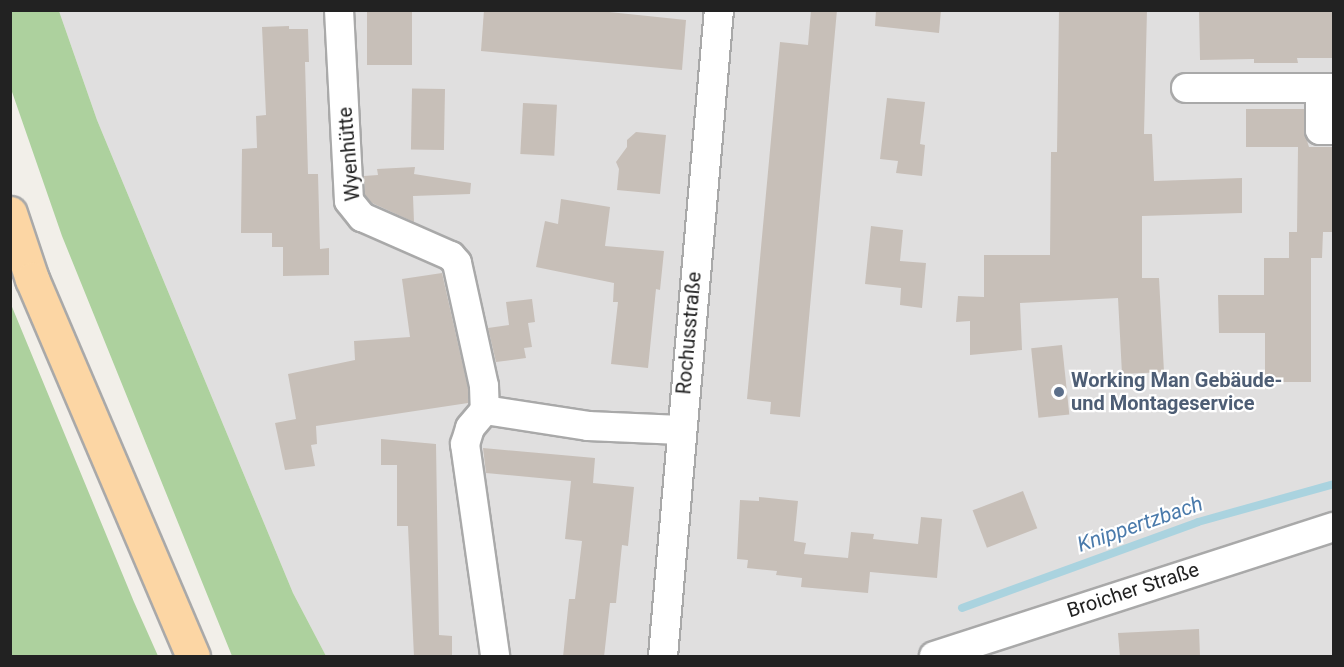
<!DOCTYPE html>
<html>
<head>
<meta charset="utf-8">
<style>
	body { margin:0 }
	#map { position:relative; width:1344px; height:667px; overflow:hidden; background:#f2efe9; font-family:Roboto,sans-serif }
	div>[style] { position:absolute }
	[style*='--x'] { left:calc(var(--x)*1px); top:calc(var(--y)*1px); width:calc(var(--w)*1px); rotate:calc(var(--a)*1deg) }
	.residential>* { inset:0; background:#e0dfdf }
	.forest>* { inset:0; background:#add19e }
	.stream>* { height:8px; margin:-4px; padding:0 4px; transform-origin:4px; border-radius:4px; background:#aad3df }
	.building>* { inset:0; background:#c7bfb8; transform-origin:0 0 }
	.roads { filter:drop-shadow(2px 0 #a9a9a9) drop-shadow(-2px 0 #a9a9a9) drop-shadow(0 2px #a9a9a9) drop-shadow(0 -2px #a9a9a9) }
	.minor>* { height:28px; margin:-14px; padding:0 14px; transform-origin:14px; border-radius:14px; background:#fff }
	.major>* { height:33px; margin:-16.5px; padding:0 16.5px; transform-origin:16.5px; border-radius:16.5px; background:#fcd6a4 }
	.dots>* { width:16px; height:16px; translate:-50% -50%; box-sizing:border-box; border:3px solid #fff; border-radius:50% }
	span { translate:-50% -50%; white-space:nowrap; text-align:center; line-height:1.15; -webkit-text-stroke:4.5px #fff; paint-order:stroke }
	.street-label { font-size:20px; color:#222 }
	.service-label { font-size:20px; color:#4e5e75; font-weight:700 }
	.left { translate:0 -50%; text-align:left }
	.water-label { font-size:21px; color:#4a7aab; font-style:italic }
	.frame { position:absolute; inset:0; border:12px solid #222; pointer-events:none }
</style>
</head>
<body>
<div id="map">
	<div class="residential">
		<i style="clip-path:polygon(59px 11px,1333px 11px,1333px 656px,326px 656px,293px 593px,97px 120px)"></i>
	</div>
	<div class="forest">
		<i style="clip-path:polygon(10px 11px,59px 11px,97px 120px,293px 593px,326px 656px,232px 656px,62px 236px,11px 89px)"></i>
		<i style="clip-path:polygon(10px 302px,134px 602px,158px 656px,11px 656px)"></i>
	</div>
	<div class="stream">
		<i style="--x:962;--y:608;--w:251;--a:-20"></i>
		<i style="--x:1198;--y:522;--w:141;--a:-15.6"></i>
	</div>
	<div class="building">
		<i style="left:367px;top:10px;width:45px;height:55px"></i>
		<i style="clip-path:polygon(484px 10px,590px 10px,686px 20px,682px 70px,481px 51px)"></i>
		<i style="clip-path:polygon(811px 10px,837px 10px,800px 417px,770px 414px,771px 402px,747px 399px,780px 42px,808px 45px)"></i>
		<i style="clip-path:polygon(876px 10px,941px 10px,939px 33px,875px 26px)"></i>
		<i style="clip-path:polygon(1059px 10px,1147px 10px,1144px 134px,1152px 134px,1154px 181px,1242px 178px,1242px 213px,1142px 216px,1142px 278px,1159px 278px,1164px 372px,1122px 374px,1118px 298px,1020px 303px,1022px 350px,970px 355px,970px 321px,956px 322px,958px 296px,984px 297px,984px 255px,1050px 255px,1051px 152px,1057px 152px)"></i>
		<i style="clip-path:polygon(1199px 10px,1334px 10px,1334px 58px,1297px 58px,1298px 63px,1254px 63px,1254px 59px,1200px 60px)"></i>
		<i style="clip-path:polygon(289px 26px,289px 29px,308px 29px,309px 62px,305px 62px,308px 174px,318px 174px,320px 249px,329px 248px,329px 275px,283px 276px,283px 247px,272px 247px,272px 233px,241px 233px,242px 149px,257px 148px,256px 116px,266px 115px,262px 27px)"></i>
		<i style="left:445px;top:89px;width:61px;height:33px;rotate:91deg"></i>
		<i style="clip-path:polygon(887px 98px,925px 102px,920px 144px,925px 145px,922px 176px,896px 173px,898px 161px,880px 159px)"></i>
		<i style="left:523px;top:103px;width:34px;height:51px;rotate:3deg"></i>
		<i style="clip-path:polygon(1246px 109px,1304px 109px,1304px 131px,1309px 147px,1334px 147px,1334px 232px,1323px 232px,1322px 258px,1311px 258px,1311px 382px,1265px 382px,1265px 333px,1219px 333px,1218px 295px,1264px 295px,1264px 258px,1289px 258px,1289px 232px,1297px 232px,1298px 147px,1246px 147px)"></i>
		<i style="clip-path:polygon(636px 132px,666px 135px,660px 194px,617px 190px,619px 169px,616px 162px,627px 147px,627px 140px)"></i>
		<i style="clip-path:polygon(415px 167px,414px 174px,471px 183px,470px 194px,413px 196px,414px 222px,372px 203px,365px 195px,364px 176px,378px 175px,377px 169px)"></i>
		<i style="clip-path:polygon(561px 199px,610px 207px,605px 246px,664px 251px,660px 290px,656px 289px,648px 368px,611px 364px,618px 302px,613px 302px,614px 283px,536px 267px,545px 221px,558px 224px)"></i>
		<i style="clip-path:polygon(871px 226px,903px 230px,900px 261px,926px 263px,922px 308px,900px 305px,901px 288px,865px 284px)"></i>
		<i style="clip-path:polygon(442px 273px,468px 388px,468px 403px,316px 426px,317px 444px,311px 445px,315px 466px,285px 470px,275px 423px,296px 419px,288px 374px,355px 360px,354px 341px,410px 337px,402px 279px)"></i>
		<i style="clip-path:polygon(532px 299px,535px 322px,528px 323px,532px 347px,524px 348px,526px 358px,496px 362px,488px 328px,509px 325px,506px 302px)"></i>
		<i style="left:1062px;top:345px;width:70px;height:31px;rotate:84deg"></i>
		<i style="clip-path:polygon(381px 439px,436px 444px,439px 635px,452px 636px,452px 657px,414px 657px,408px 526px,397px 526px,397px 465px,381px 465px)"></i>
		<i style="clip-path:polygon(483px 448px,595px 458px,593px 483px,634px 487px,628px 546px,622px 545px,616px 603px,610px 603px,604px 657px,563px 657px,569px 599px,575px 599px,582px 541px,565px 539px,571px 481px,486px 473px)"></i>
		<i style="left:1023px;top:491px;width:40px;height:54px;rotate:69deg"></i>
		<i style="clip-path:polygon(759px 497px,798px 501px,794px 541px,806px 543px,804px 554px,848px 558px,851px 532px,874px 534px,873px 539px,918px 544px,921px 517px,942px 519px,937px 578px,870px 572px,868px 593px,801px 587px,802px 578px,776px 575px,777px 571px,747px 568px,748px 560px,737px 559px,740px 500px,759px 501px)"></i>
		<i style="clip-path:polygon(1199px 629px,1200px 657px,1120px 657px,1118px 633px)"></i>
	</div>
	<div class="roads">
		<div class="minor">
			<i style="--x:339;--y:10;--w:191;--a:87"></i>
			<i style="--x:349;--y:201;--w:21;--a:51"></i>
			<i style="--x:362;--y:217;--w:97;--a:23.7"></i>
			<i style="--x:451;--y:256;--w:9;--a:49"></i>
			<i style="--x:457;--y:263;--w:126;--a:77.6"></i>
			<i style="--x:484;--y:386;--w:24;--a:88"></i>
			<i style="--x:485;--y:410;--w:104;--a:8.8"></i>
			<i style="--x:588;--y:426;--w:93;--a:2.5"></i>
			<i style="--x:1186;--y:88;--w:134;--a:0"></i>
			<i style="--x:1334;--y:88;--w:14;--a:180"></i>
			<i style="--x:1320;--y:88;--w:42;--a:90"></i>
			<i style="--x:1320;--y:130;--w:14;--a:0"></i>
			<i style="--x:485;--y:410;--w:23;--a:130"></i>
			<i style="--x:470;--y:428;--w:17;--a:107"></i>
			<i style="--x:465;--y:444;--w:214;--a:81.9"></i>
			<i style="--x:663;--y:656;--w:648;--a:-85.05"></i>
			<i style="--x:934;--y:656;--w:420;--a:-17.9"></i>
		</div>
		<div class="major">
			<i style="--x:10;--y:213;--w:70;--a:71.6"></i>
			<i style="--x:32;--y:279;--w:410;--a:66.9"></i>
		</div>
	</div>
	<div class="dots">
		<i style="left:1059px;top:392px;background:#5c6f8a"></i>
	</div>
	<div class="street-label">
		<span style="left:349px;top:154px;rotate:-95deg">Wyenhütte</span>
		<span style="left:689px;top:333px;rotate:-85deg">Rochusstraße</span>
		<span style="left:1133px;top:590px;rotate:-18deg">Broicher Straße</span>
	</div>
	<div class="service-label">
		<span class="left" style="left:1071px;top:392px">Working Man Gebäude-<br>und Montageservice</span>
	</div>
	<div class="water-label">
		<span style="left:1140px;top:524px;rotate:-19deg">Knippertzbach</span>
	</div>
	<div class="frame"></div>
</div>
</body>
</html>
